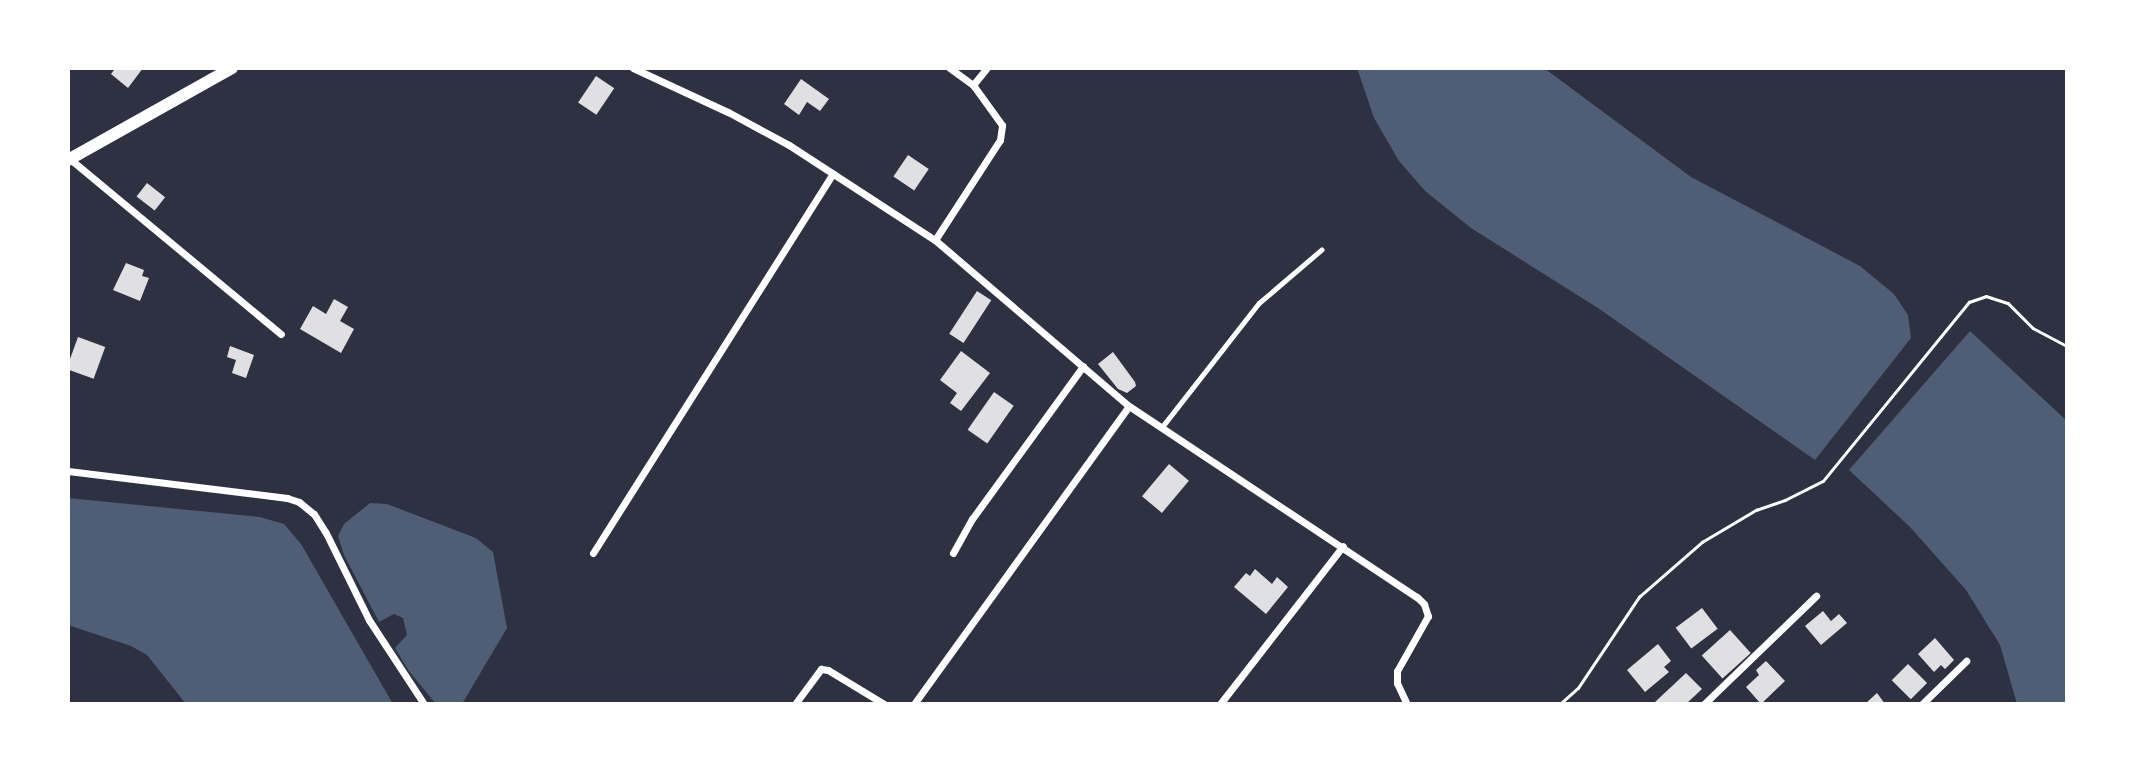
<!DOCTYPE html>
<html>
<head>
<meta charset="utf-8">
<style>
	body { margin:0 }
	#map { position:relative; width:2135px; height:772px; overflow:hidden; background:#2d3142; font-family:"Archivo Narrow",sans-serif }
	div>[style] { position:absolute }
	[style*='--x'] { left:calc(var(--x)*1px); top:calc(var(--y)*1px); width:calc(var(--w)*1px); rotate:calc(var(--a)*1deg) }
	.water>* { inset:0; background:#4f5d75 }
	.building>* { inset:0; background:#e0e0e3; transform-origin:0 0 }
	.path>* { height:2.5px; margin:-1.25px; padding:0 1.25px; transform-origin:1.25px; border-radius:1.25px; background:#fff }
	.service>* { height:4.5px; margin:-2.25px; padding:0 2.25px; transform-origin:2.25px; border-radius:2.25px; background:#fff }
	.minor>* { height:7px; margin:-3.5px; padding:0 3.5px; transform-origin:3.5px; border-radius:3.5px; background:#fff }
	.secondary>* { height:12px; margin:-6px; padding:0 6px; transform-origin:6px; border-radius:6px; background:#fff }
	span { translate:-50% -50%; white-space:nowrap; text-align:center; line-height:1.15; -webkit-text-stroke:5px #fff; paint-order:stroke }
	.frame { position:absolute; inset:0; border:70px solid #fff; pointer-events:none }
</style>
</head>
<body>
<div id="map">
	<div class="water">
		<i style="clip-path:polygon(1357px 68px,1544px 68px,1691px 177px,1860px 266px,1894px 294px,1908px 315px,1911px 338px,1815px 460px,1598px 308px,1471px 228px,1425px 191px,1399px 161px,1374px 118px)"></i>
		<i style="clip-path:polygon(1970px 331px,2067px 421px,2067px 704px,2017px 704px,2000px 645px,1966px 590px,1910px 527px,1849px 470px)"></i>
		<i style="clip-path:polygon(68px 498px,260px 517px,284px 524px,301px 544px,393px 704px,186px 704px,147px 655px,131px 646px,68px 625px)"></i>
		<i style="clip-path:polygon(370px 503px,387px 504px,476px 538px,493px 552px,507px 628px,462px 704px,436px 704px,408px 670px,395px 648px,407px 635px,403px 618px,394px 614px,379px 622px,344px 555px,338px 536px,344px 524px)"></i>
	</div>
	<div class="building">
		<i style="clip-path:polygon(111px 68px,143px 68px,128px 88px,111px 74px,114px 70px)"></i>
		<i style="left:596px;top:76px;width:22px;height:32px;rotate:34deg"></i>
		<i style="clip-path:polygon(801px 79px,829px 99px,820px 111px,807px 102px,799px 115px,784px 104px)"></i>
		<i style="left:908px;top:155px;width:25px;height:26px;rotate:34deg"></i>
		<i style="left:147px;top:183px;width:23px;height:17px;rotate:38deg"></i>
		<i style="clip-path:polygon(126px 263px,144px 270px,142px 276px,149px 278px,140px 301px,113px 290px)"></i>
		<i style="left:977px;top:291px;width:17px;height:51px;rotate:33deg"></i>
		<i style="clip-path:polygon(334px 299px,348px 307px,340px 321px,354px 329px,341px 353px,300px 329px,313px 306px,326px 314px)"></i>
		<i style="left:78px;top:337px;width:29px;height:34px;rotate:20deg"></i>
		<i style="clip-path:polygon(230px 346px,254px 355px,246px 378px,232px 373px,236px 360px,227px 357px)"></i>
		<i style="clip-path:polygon(961px 351px,990px 373px,961px 411px,950px 403px,957px 393px,940px 380px)"></i>
		<i style="clip-path:polygon(1113px 352px,1135px 382px,1136px 386px,1127px 393px,1118px 389px,1098px 364px)"></i>
		<i style="left:994px;top:392px;width:24px;height:46px;rotate:35deg"></i>
		<i style="left:1169px;top:464px;width:26px;height:42px;rotate:40deg"></i>
		<i style="clip-path:polygon(1255px 569px,1272px 584px,1277px 577px,1288px 587px,1266px 614px,1234px 587px,1246px 573px,1250px 576px)"></i>
		<i style="left:1702px;top:608px;width:26px;height:33px;rotate:53deg"></i>
		<i style="clip-path:polygon(1823px 611px,1831px 621px,1839px 614px,1847px 623px,1821px 645px,1805px 626px)"></i>
		<i style="left:1730px;top:630px;width:31px;height:38px;rotate:48deg"></i>
		<i style="clip-path:polygon(1935px 638px,1954px 660px,1945px 669px,1941px 665px,1934px 672px,1918px 654px)"></i>
		<i style="clip-path:polygon(1658px 644px,1671px 661px,1664px 667px,1669px 672px,1645px 692px,1627px 670px)"></i>
		<i style="clip-path:polygon(1766px 661px,1785px 681px,1761px 704px,1746px 687px,1759px 675px,1756px 670px)"></i>
		<i style="left:1908px;top:664px;width:27px;height:23px;rotate:45deg"></i>
		<i style="clip-path:polygon(1686px 673px,1702px 689px,1686px 704px,1657px 704px,1655px 702px)"></i>
		<i style="clip-path:polygon(1877px 693px,1885px 704px,1865px 704px)"></i>
	</div>
	<div class="path">
		<i style="--x:1560;--y:704;--w:24;--a:-42"></i>
		<i style="--x:1578;--y:688;--w:110;--a:-56.2"></i>
		<i style="--x:1639;--y:597;--w:84;--a:-41.1"></i>
		<i style="--x:1702;--y:542;--w:63;--a:-30.7"></i>
		<i style="--x:1756;--y:510;--w:31;--a:-19"></i>
		<i style="--x:1785;--y:500;--w:42;--a:-26.6"></i>
		<i style="--x:1823;--y:481;--w:231;--a:-50.8"></i>
		<i style="--x:1969;--y:302;--w:18;--a:-19"></i>
		<i style="--x:1986;--y:296;--w:23;--a:18"></i>
		<i style="--x:2008;--y:303;--w:35;--a:45"></i>
		<i style="--x:2033;--y:328;--w:38;--a:28"></i>
	</div>
	<div class="service">
		<i style="--x:1162;--y:427;--w:157;--a:-52"></i>
		<i style="--x:1259;--y:303;--w:82;--a:-40.5"></i>
	</div>
	<div class="minor">
		<i style="--x:633;--y:68;--w:105;--a:24.9"></i>
		<i style="--x:728;--y:112;--w:69;--a:28.4"></i>
		<i style="--x:789;--y:145;--w:174;--a:33.1"></i>
		<i style="--x:935;--y:240;--w:255;--a:40.6"></i>
		<i style="--x:1129;--y:406;--w:346;--a:33.6"></i>
		<i style="--x:1417;--y:597;--w:10;--a:45"></i>
		<i style="--x:1424;--y:604;--w:13;--a:72"></i>
		<i style="--x:1428;--y:616;--w:63;--a:119.4"></i>
		<i style="--x:1397;--y:671;--w:12;--a:90"></i>
		<i style="--x:1397;--y:683;--w:23;--a:65"></i>
		<i style="--x:973;--y:85;--w:22;--a:-51"></i>
		<i style="--x:70;--y:159;--w:274;--a:39.7"></i>
		<i style="--x:935;--y:240;--w:119;--a:-57"></i>
		<i style="--x:1000;--y:140;--w:15;--a:-82"></i>
		<i style="--x:1002;--y:125;--w:49;--a:-125.9"></i>
		<i style="--x:973;--y:85;--w:29;--a:-144"></i>
		<i style="--x:68;--y:471;--w:221;--a:7"></i>
		<i style="--x:287;--y:498;--w:13;--a:18"></i>
		<i style="--x:299;--y:502;--w:19;--a:39"></i>
		<i style="--x:314;--y:514;--w:22;--a:58"></i>
		<i style="--x:326;--y:533;--w:97;--a:63.7"></i>
		<i style="--x:369;--y:620;--w:100;--a:56.8"></i>
		<i style="--x:593;--y:553;--w:449;--a:-57.7"></i>
		<i style="--x:953;--y:553;--w:39;--a:-61"></i>
		<i style="--x:972;--y:519;--w:189;--a:-54"></i>
		<i style="--x:795;--y:704;--w:44;--a:-53.4"></i>
		<i style="--x:821;--y:669;--w:7;--a:8"></i>
		<i style="--x:828;--y:670;--w:66;--a:31.3"></i>
		<i style="--x:914;--y:704;--w:367;--a:-54.2"></i>
		<i style="--x:1220;--y:704;--w:200;--a:-52.1"></i>
		<i style="--x:1704;--y:704;--w:156;--a:-44"></i>
		<i style="--x:1922;--y:704;--w:62;--a:-44.3"></i>
	</div>
	<div class="secondary">
		<i style="--x:68;--y:160;--w:188;--a:-29.3"></i>
	</div>
	<div class="frame"></div>
</div>
</body>
</html>
